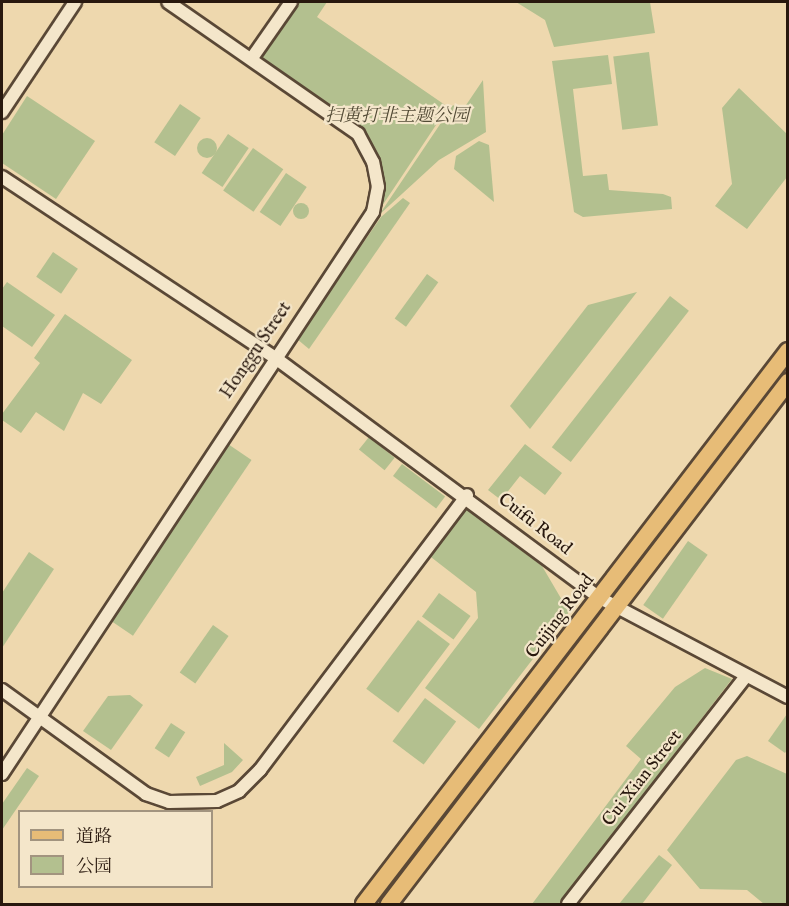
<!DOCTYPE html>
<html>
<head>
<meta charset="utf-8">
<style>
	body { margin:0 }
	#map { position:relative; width:789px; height:906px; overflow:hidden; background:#eed8ae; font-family:"IM FELL English","Noto Serif SC",serif }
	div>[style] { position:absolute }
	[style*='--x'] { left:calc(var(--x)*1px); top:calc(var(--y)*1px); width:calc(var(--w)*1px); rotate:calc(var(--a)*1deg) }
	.green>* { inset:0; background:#b3c08f; transform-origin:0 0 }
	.round { border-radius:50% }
	.roads { filter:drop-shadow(2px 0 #5a4836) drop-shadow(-2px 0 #5a4836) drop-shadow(0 2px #5a4836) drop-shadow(0 -2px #5a4836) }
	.minor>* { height:12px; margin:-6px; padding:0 6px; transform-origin:6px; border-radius:6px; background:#f4e6ca }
	.major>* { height:16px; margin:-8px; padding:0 8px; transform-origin:8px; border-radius:8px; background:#e7bc77 }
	span { translate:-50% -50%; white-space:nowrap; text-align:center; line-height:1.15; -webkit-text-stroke:4.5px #f4e6ca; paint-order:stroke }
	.park-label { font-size:18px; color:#524a35; font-style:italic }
	.street-label { font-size:18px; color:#28180e }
	.frame { position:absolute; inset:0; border:3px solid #28180e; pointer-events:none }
	.legend { position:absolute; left:18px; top:810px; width:195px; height:78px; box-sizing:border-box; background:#f4e6ca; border:2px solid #a2947f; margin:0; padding:8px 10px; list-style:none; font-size:18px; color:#28180e }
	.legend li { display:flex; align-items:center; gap:12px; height:30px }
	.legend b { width:30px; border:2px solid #a2947f }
</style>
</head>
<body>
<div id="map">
	<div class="green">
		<i style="clip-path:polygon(297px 2px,327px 2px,317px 17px,448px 107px,378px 212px,375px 157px,363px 130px,260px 57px)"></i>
		<i style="clip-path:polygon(516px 2px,650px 2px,655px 33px,554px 47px,545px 20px)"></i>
		<i style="left:649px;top:52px;width:74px;height:36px;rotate:83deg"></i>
		<i style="clip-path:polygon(608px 55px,612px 84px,573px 89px,583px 176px,607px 174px,609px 190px,663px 194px,671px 197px,672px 209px,583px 217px,574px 212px,552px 61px)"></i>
		<i style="clip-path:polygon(483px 80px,486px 132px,439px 160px,379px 215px,453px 105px,462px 111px)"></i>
		<i style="clip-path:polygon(739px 88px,788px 135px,787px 177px,747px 229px,715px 206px,732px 184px,722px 108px)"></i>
		<i style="clip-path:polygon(27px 96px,95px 141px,56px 199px,2px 163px,2px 135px)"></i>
		<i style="left:180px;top:104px;width:25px;height:46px;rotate:34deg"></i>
		<i style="left:228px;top:134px;width:25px;height:47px;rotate:34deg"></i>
		<i class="round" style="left:197px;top:138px;width:20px;height:20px"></i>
		<i style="clip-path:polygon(479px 141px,489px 145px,494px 202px,454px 169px,456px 156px)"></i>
		<i style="left:253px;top:148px;width:37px;height:52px;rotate:35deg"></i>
		<i style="left:286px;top:173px;width:25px;height:47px;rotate:34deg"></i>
		<i style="clip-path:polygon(403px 198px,410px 203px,309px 349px,297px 339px,381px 217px)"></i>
		<i class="round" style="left:293px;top:203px;width:16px;height:16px"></i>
		<i style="left:53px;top:252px;width:30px;height:30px;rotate:34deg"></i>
		<i style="left:427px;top:274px;width:14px;height:55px;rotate:36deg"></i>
		<i style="clip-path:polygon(7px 282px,55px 315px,32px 347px,2px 326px,2px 289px)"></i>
		<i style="clip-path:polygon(637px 292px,530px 429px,510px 406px,588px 305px)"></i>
		<i style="left:670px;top:296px;width:24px;height:192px;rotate:38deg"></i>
		<i style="clip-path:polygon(65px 314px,132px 360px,101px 404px,83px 393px,64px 431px,36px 412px,21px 433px,2px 420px,2px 414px,40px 363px,34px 358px)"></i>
		<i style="left:369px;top:437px;width:33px;height:16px;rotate:39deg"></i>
		<i style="left:225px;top:442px;width:32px;height:212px;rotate:34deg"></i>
		<i style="clip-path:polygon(525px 444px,562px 473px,545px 495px,520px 476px,501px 500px,488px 490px)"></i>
		<i style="left:402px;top:464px;width:54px;height:15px;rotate:37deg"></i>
		<i style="clip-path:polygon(463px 506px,542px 566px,569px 612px,479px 729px,425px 688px,478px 618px,476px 592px,427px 554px)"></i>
		<i style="left:688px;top:541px;width:24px;height:78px;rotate:35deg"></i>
		<i style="clip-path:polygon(29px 552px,54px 569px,2px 648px,2px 593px)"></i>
		<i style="left:439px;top:593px;width:39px;height:29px;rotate:36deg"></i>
		<i style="left:418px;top:620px;width:40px;height:86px;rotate:37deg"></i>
		<i style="left:213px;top:625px;width:19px;height:58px;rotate:35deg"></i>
		<i style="clip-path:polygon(705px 668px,732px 679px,559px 904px,532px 904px,641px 759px,626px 746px,675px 687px)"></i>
		<i style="clip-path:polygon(130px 695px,143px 705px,111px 750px,83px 731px,108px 696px)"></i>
		<i style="left:425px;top:698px;width:39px;height:54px;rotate:37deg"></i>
		<i style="clip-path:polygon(787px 714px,787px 750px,785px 753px,768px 741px)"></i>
		<i style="left:171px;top:723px;width:17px;height:30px;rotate:33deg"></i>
		<i style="clip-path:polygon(224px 743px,243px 760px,232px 772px,200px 786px,196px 777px,224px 765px)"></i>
		<i style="clip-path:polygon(747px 756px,787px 774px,787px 904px,764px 904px,747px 890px,700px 889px,667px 850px,736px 760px)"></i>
		<i style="clip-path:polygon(27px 768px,39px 776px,2px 830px,2px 804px)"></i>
		<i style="clip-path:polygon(659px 855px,672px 865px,642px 904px,619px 904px)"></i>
	</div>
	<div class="roads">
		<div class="minor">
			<i style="--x:252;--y:58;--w:68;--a:-55.1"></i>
			<i style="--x:2;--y:112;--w:132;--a:-56.4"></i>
			<i style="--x:2;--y:177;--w:326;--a:33.5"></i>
			<i style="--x:274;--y:357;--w:405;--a:36.5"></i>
			<i style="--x:600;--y:598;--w:212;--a:27.8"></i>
			<i style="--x:2;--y:690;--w:178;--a:35.8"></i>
			<i style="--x:146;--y:794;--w:24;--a:19"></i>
			<i style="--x:169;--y:802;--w:48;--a:-1.2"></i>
			<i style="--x:217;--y:801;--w:24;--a:-24"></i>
			<i style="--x:239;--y:791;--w:30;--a:-45"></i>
			<i style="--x:260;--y:770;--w:344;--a:-53"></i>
			<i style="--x:2;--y:774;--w:673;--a:-56.57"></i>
			<i style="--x:373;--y:212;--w:25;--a:-79"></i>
			<i style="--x:378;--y:187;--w:25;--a:-101"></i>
			<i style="--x:373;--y:162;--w:32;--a:-118"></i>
			<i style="--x:358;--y:134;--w:231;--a:-145.2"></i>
			<i style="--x:568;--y:904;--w:289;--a:-52"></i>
		</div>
		<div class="major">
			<i style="--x:364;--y:904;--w:697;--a:-52.52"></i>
			<i style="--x:389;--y:904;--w:657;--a:-52.61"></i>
		</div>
	</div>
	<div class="park-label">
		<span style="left:397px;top:117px">扫黄打非主题公园</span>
	</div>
	<div class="street-label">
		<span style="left:257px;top:351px;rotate:-56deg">Honggu Street</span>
		<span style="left:534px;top:525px;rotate:38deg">Cuifu Road</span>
		<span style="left:561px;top:617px;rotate:-53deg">Cuijing Road</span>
		<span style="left:643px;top:779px;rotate:-52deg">Cui Xian Street</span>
	</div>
	<div class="frame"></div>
	<ul class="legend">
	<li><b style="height:8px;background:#e7bc77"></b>道路</li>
	<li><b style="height:16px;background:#b3c08f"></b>公园</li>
	</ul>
</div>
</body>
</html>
